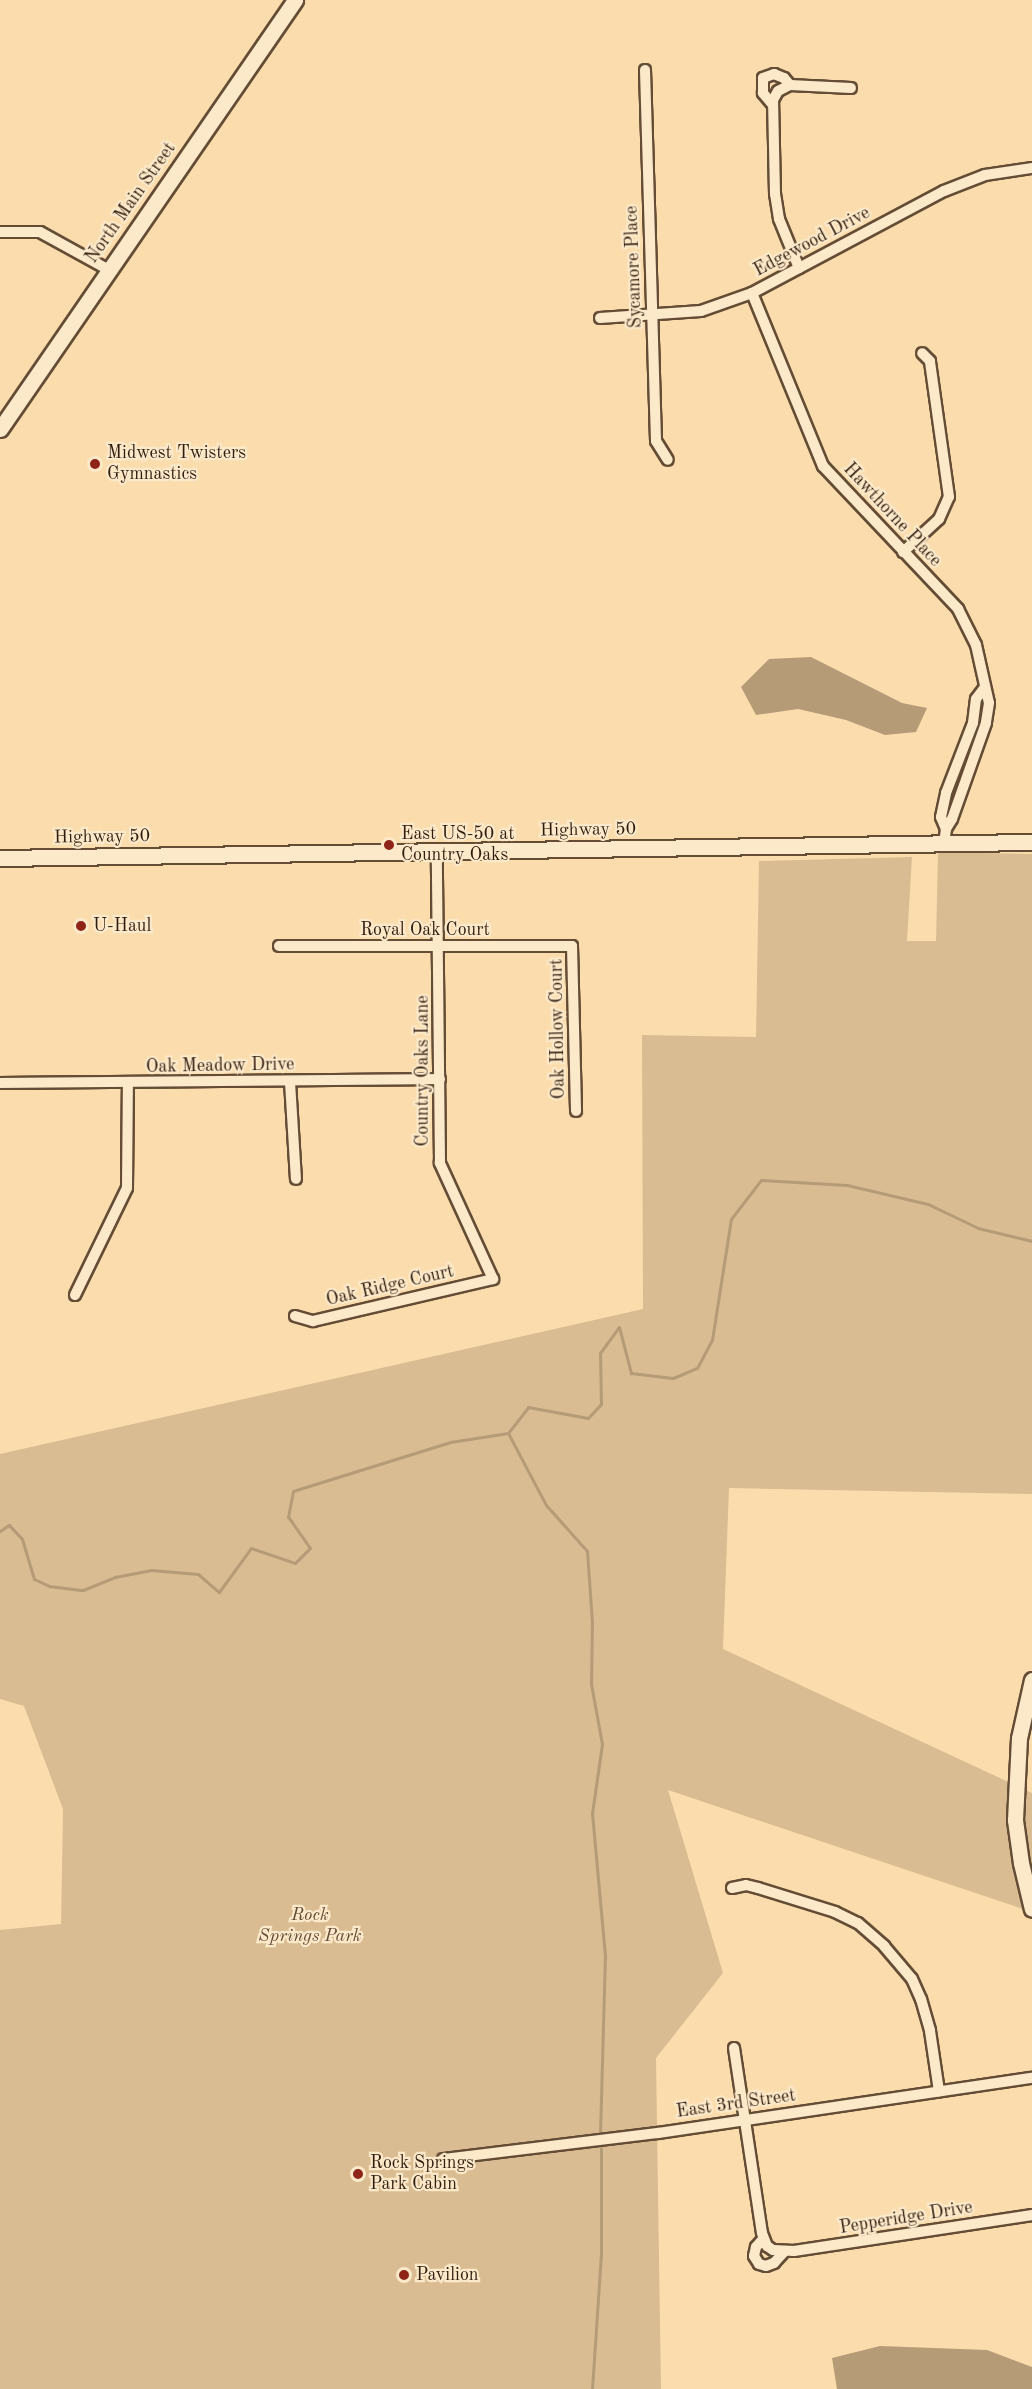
<!DOCTYPE html>
<html>
<head>
<meta charset="utf-8">
<style>
	body { margin:0 }
	#map { position:relative; width:1032px; height:2389px; overflow:hidden; background:#fbddad; font-family:"Old Standard TT",serif }
	div>[style] { position:absolute }
	[style*='--x'] { left:calc(var(--x)*1px); top:calc(var(--y)*1px); width:calc(var(--w)*1px); rotate:calc(var(--a)*1deg) }
	.green>* { inset:0; background:#d9bc92 }
	.water>* { inset:0; background:#b69b77 }
	.stream>* { height:3px; margin:-1.5px; padding:0 1.5px; transform-origin:1.5px; border-radius:1.5px; background:#b69b77 }
	.roads { filter:drop-shadow(2px 0 #644c35) drop-shadow(-2px 0 #644c35) drop-shadow(0 2px #644c35) drop-shadow(0 -2px #644c35) }
	.street>* { height:10px; margin:-5px; padding:0 5px; transform-origin:5px; border-radius:5px; background:#fce9ca }
	.secondary>* { height:15px; margin:-7.5px; padding:0 7.5px; transform-origin:7.5px; border-radius:7.5px; background:#fce9ca }
	.dots>* { width:16px; height:16px; translate:-50% -50%; box-sizing:border-box; border:3px solid #fce9ca; border-radius:50% }
	span { translate:-50% -50%; white-space:nowrap; text-align:center; line-height:1.15; -webkit-text-stroke:4.5px #fce9ca; paint-order:stroke }
	.street-label { font-size:18px; color:#311b0d }
	.poi-label { font-size:18px; color:#311b0d }
	.left { translate:0 -50%; text-align:left }
	.park-label { font-size:18px; color:#634b35; font-style:italic }
</style>
</head>
<body>
<div id="map">
	<div class="green">
		<i style="clip-path:polygon(938px 852px,1032px 854px,1032px 1494px,729px 1488px,723px 1649px,1032px 1793px,1032px 1912px,668px 1790px,723px 1973px,656px 2058px,661px 2389px,0 2389px,0 1930px,61px 1924px,63px 1809px,24px 1706px,0 1699px,0 1454px,643px 1309px,642px 1035px,756px 1037px,759px 861px,912px 857px,907px 941px,936px 941px)"></i>
	</div>
	<div class="water">
		<i style="clip-path:polygon(811px 657px,902px 703px,927px 708px,916px 732px,885px 735px,846px 720px,798px 709px,756px 715px,741px 687px,769px 659px)"></i>
		<i style="clip-path:polygon(880px 2346px,987px 2350px,1032px 2367px,1032px 2389px,837px 2389px,832px 2358px)"></i>
	</div>
	<div class="stream">
		<i style="--x:508;--y:1433;--w:33;--a:-52"></i>
		<i style="--x:528;--y:1407;--w:61;--a:10.4"></i>
		<i style="--x:588;--y:1418;--w:19;--a:-47"></i>
		<i style="--x:601;--y:1404;--w:51;--a:-91.1"></i>
		<i style="--x:600;--y:1353;--w:32;--a:-54"></i>
		<i style="--x:619;--y:1327;--w:48;--a:75.4"></i>
		<i style="--x:631;--y:1373;--w:42;--a:6.8"></i>
		<i style="--x:673;--y:1378;--w:26;--a:-23"></i>
		<i style="--x:697;--y:1368;--w:32;--a:-62"></i>
		<i style="--x:712;--y:1340;--w:122;--a:-81.1"></i>
		<i style="--x:731;--y:1219;--w:49;--a:-52.4"></i>
		<i style="--x:761;--y:1180;--w:86;--a:3.3"></i>
		<i style="--x:847;--y:1185;--w:83;--a:13.2"></i>
		<i style="--x:928;--y:1204;--w:55;--a:25.6"></i>
		<i style="--x:978;--y:1228;--w:56;--a:13.5"></i>
		<i style="--x:508;--y:1433;--w:81;--a:62.2"></i>
		<i style="--x:546;--y:1505;--w:62;--a:48.3"></i>
		<i style="--x:587;--y:1551;--w:71;--a:86"></i>
		<i style="--x:592;--y:1622;--w:62;--a:90.9"></i>
		<i style="--x:591;--y:1684;--w:61;--a:79.6"></i>
		<i style="--x:602;--y:1744;--w:70;--a:98.2"></i>
		<i style="--x:592;--y:1813;--w:143;--a:84.8"></i>
		<i style="--x:605;--y:1955;--w:177;--a:91.6"></i>
		<i style="--x:0;--y:1531;--w:11;--a:-34"></i>
		<i style="--x:9;--y:1525;--w:19;--a:47"></i>
		<i style="--x:22;--y:1539;--w:42;--a:73.3"></i>
		<i style="--x:34;--y:1579;--w:17;--a:25"></i>
		<i style="--x:49;--y:1586;--w:34;--a:7"></i>
		<i style="--x:83;--y:1590;--w:35;--a:-22"></i>
		<i style="--x:115;--y:1577;--w:37;--a:-11"></i>
		<i style="--x:151;--y:1570;--w:47;--a:4.9"></i>
		<i style="--x:198;--y:1574;--w:28;--a:41"></i>
		<i style="--x:219;--y:1592;--w:54;--a:-54"></i>
		<i style="--x:251;--y:1548;--w:46;--a:18.8"></i>
		<i style="--x:295;--y:1563;--w:21;--a:-45"></i>
		<i style="--x:310;--y:1548;--w:38;--a:-125"></i>
		<i style="--x:288;--y:1517;--w:26;--a:-79"></i>
		<i style="--x:293;--y:1491;--w:164;--a:-17.3"></i>
		<i style="--x:450;--y:1442;--w:59;--a:-8.8"></i>
		<i style="--x:592;--y:2389;--w:135;--a:-86.2"></i>
		<i style="--x:601;--y:2254;--w:106;--a:-90"></i>
	</div>
	<div class="roads">
		<div class="street">
			<i style="--x:645;--y:70;--w:371;--a:88.3"></i>
			<i style="--x:656;--y:441;--w:22;--a:58"></i>
			<i style="--x:773;--y:105;--w:16;--a:-130"></i>
			<i style="--x:763;--y:93;--w:15;--a:-90"></i>
			<i style="--x:763;--y:78;--w:12;--a:-20"></i>
			<i style="--x:774;--y:74;--w:11;--a:22"></i>
			<i style="--x:784;--y:78;--w:9;--a:49"></i>
			<i style="--x:0;--y:232;--w:40;--a:0"></i>
			<i style="--x:40;--y:232;--w:79;--a:28.8"></i>
			<i style="--x:799;--y:268;--w:53;--a:-112.2"></i>
			<i style="--x:779;--y:219;--w:25;--a:-99"></i>
			<i style="--x:775;--y:194;--w:94;--a:-91.2"></i>
			<i style="--x:773;--y:100;--w:10;--a:-61"></i>
			<i style="--x:778;--y:91;--w:13;--a:-27"></i>
			<i style="--x:790;--y:85;--w:61;--a:2.8"></i>
			<i style="--x:752;--y:293;--w:187;--a:67.7"></i>
			<i style="--x:823;--y:466;--w:197;--a:46.6"></i>
			<i style="--x:958;--y:609;--w:40;--a:63.4"></i>
			<i style="--x:976;--y:645;--w:59;--a:77.4"></i>
			<i style="--x:989;--y:703;--w:20;--a:99"></i>
			<i style="--x:986;--y:723;--w:102;--a:109.5"></i>
			<i style="--x:952;--y:819;--w:12;--a:121"></i>
			<i style="--x:946;--y:829;--w:15;--a:98"></i>
			<i style="--x:600;--y:318;--w:101;--a:-4"></i>
			<i style="--x:701;--y:311;--w:54;--a:-19.4"></i>
			<i style="--x:752;--y:293;--w:217;--a:-28"></i>
			<i style="--x:944;--y:191;--w:44;--a:-21.3"></i>
			<i style="--x:985;--y:175;--w:48;--a:-8.5"></i>
			<i style="--x:903;--y:552;--w:49;--a:-42.5"></i>
			<i style="--x:939;--y:519;--w:24;--a:-66"></i>
			<i style="--x:949;--y:497;--w:137;--a:-98"></i>
			<i style="--x:930;--y:361;--w:11;--a:-135"></i>
			<i style="--x:946;--y:829;--w:13;--a:-113"></i>
			<i style="--x:941;--y:817;--w:25;--a:-78"></i>
			<i style="--x:946;--y:793;--w:75;--a:-68.9"></i>
			<i style="--x:973;--y:723;--w:24;--a:-83"></i>
			<i style="--x:976;--y:699;--w:15;--a:-53"></i>
			<i style="--x:279;--y:946;--w:293;--a:0"></i>
			<i style="--x:572;--y:946;--w:165;--a:88.6"></i>
			<i style="--x:290;--y:1082;--w:97;--a:86.5"></i>
			<i style="--x:0;--y:1083;--w:440;--a:-0.5"></i>
			<i style="--x:75;--y:1295;--w:119;--a:-64.1"></i>
			<i style="--x:127;--y:1188;--w:105;--a:-89.5"></i>
			<i style="--x:295;--y:1316;--w:19;--a:16"></i>
			<i style="--x:313;--y:1321;--w:185;--a:-13.1"></i>
			<i style="--x:493;--y:1279;--w:128;--a:-114.6"></i>
			<i style="--x:440;--y:1163;--w:311;--a:-90.6"></i>
			<i style="--x:732;--y:1888;--w:14;--a:-12"></i>
			<i style="--x:746;--y:1885;--w:12;--a:14"></i>
			<i style="--x:758;--y:1888;--w:81;--a:17.3"></i>
			<i style="--x:835;--y:1912;--w:25;--a:26"></i>
			<i style="--x:858;--y:1923;--w:35;--a:41"></i>
			<i style="--x:884;--y:1946;--w:43;--a:49.7"></i>
			<i style="--x:912;--y:1979;--w:22;--a:66"></i>
			<i style="--x:921;--y:1999;--w:33;--a:74"></i>
			<i style="--x:930;--y:2031;--w:61;--a:81.5"></i>
			<i style="--x:734;--y:2048;--w:187;--a:81.4"></i>
			<i style="--x:762;--y:2233;--w:14;--a:69"></i>
			<i style="--x:767;--y:2246;--w:7;--a:34"></i>
			<i style="--x:773;--y:2250;--w:21;--a:3"></i>
			<i style="--x:794;--y:2251;--w:241;--a:-8.6"></i>
			<i style="--x:443;--y:2159;--w:217;--a:-6.9"></i>
			<i style="--x:658;--y:2133;--w:378;--a:-8.4"></i>
			<i style="--x:763;--y:2239;--w:11;--a:131"></i>
			<i style="--x:756;--y:2247;--w:9;--a:103"></i>
			<i style="--x:754;--y:2256;--w:9;--a:58"></i>
			<i style="--x:759;--y:2264;--w:7;--a:16"></i>
			<i style="--x:766;--y:2266;--w:9;--a:-21"></i>
			<i style="--x:774;--y:2263;--w:15;--a:-48"></i>
		</div>
		<div class="secondary">
			<i style="--x:0;--y:429;--w:521;--a:-55.49"></i>
			<i style="--x:0;--y:858;--w:1032;--a:-0.89"></i>
			<i style="--x:1032;--y:1680;--w:59;--a:102.6"></i>
			<i style="--x:1019;--y:1738;--w:82;--a:92.8"></i>
			<i style="--x:1015;--y:1820;--w:43;--a:82.1"></i>
			<i style="--x:1021;--y:1863;--w:47;--a:76.6"></i>
		</div>
	</div>
	<div class="dots">
		<i style="left:95px;top:464px;background:#8f2418"></i>
		<i style="left:389px;top:845px;background:#8f2418"></i>
		<i style="left:81px;top:926px;background:#8f2418"></i>
		<i style="left:358px;top:2174px;background:#8f2418"></i>
		<i style="left:404px;top:2275px;background:#8f2418"></i>
	</div>
	<div class="street-label">
		<span style="left:131px;top:203px;rotate:-55deg">North Main Street</span>
		<span style="left:812px;top:242px;rotate:-28deg">Edgewood Drive</span>
		<span style="left:634px;top:267px;rotate:-92deg">Sycamore Place</span>
		<span style="left:892px;top:515px;rotate:47deg">Hawthorne Place</span>
		<span style="left:588px;top:830px;rotate:-1deg">Highway 50</span>
		<span style="left:102px;top:837px;rotate:-1deg">Highway 50</span>
		<span style="left:425px;top:930px">Royal Oak Court</span>
		<span style="left:558px;top:1029px;rotate:-91deg">Oak Hollow Court</span>
		<span style="left:220px;top:1066px;rotate:-1deg">Oak Meadow Drive</span>
		<span style="left:423px;top:1071px;rotate:-90deg">Country Oaks Lane</span>
		<span style="left:390px;top:1286px;rotate:-13deg">Oak Ridge Court</span>
		<span style="left:736px;top:2104px;rotate:-8deg">East 3rd Street</span>
		<span style="left:906px;top:2218px;rotate:-9deg">Pepperidge Drive</span>
	</div>
	<div class="poi-label">
		<span class="left" style="left:107px;top:464px">Midwest Twisters<br>Gymnastics</span>
		<span class="left" style="left:401px;top:845px">East US-50 at<br>Country Oaks</span>
		<span class="left" style="left:93px;top:926px">U-Haul</span>
		<span class="left" style="left:370px;top:2174px">Rock Springs<br>Park Cabin</span>
		<span class="left" style="left:416px;top:2275px">Pavilion</span>
	</div>
	<div class="park-label">
		<span style="left:310px;top:1926px">Rock<br>Springs Park</span>
	</div>
</div>
</body>
</html>
